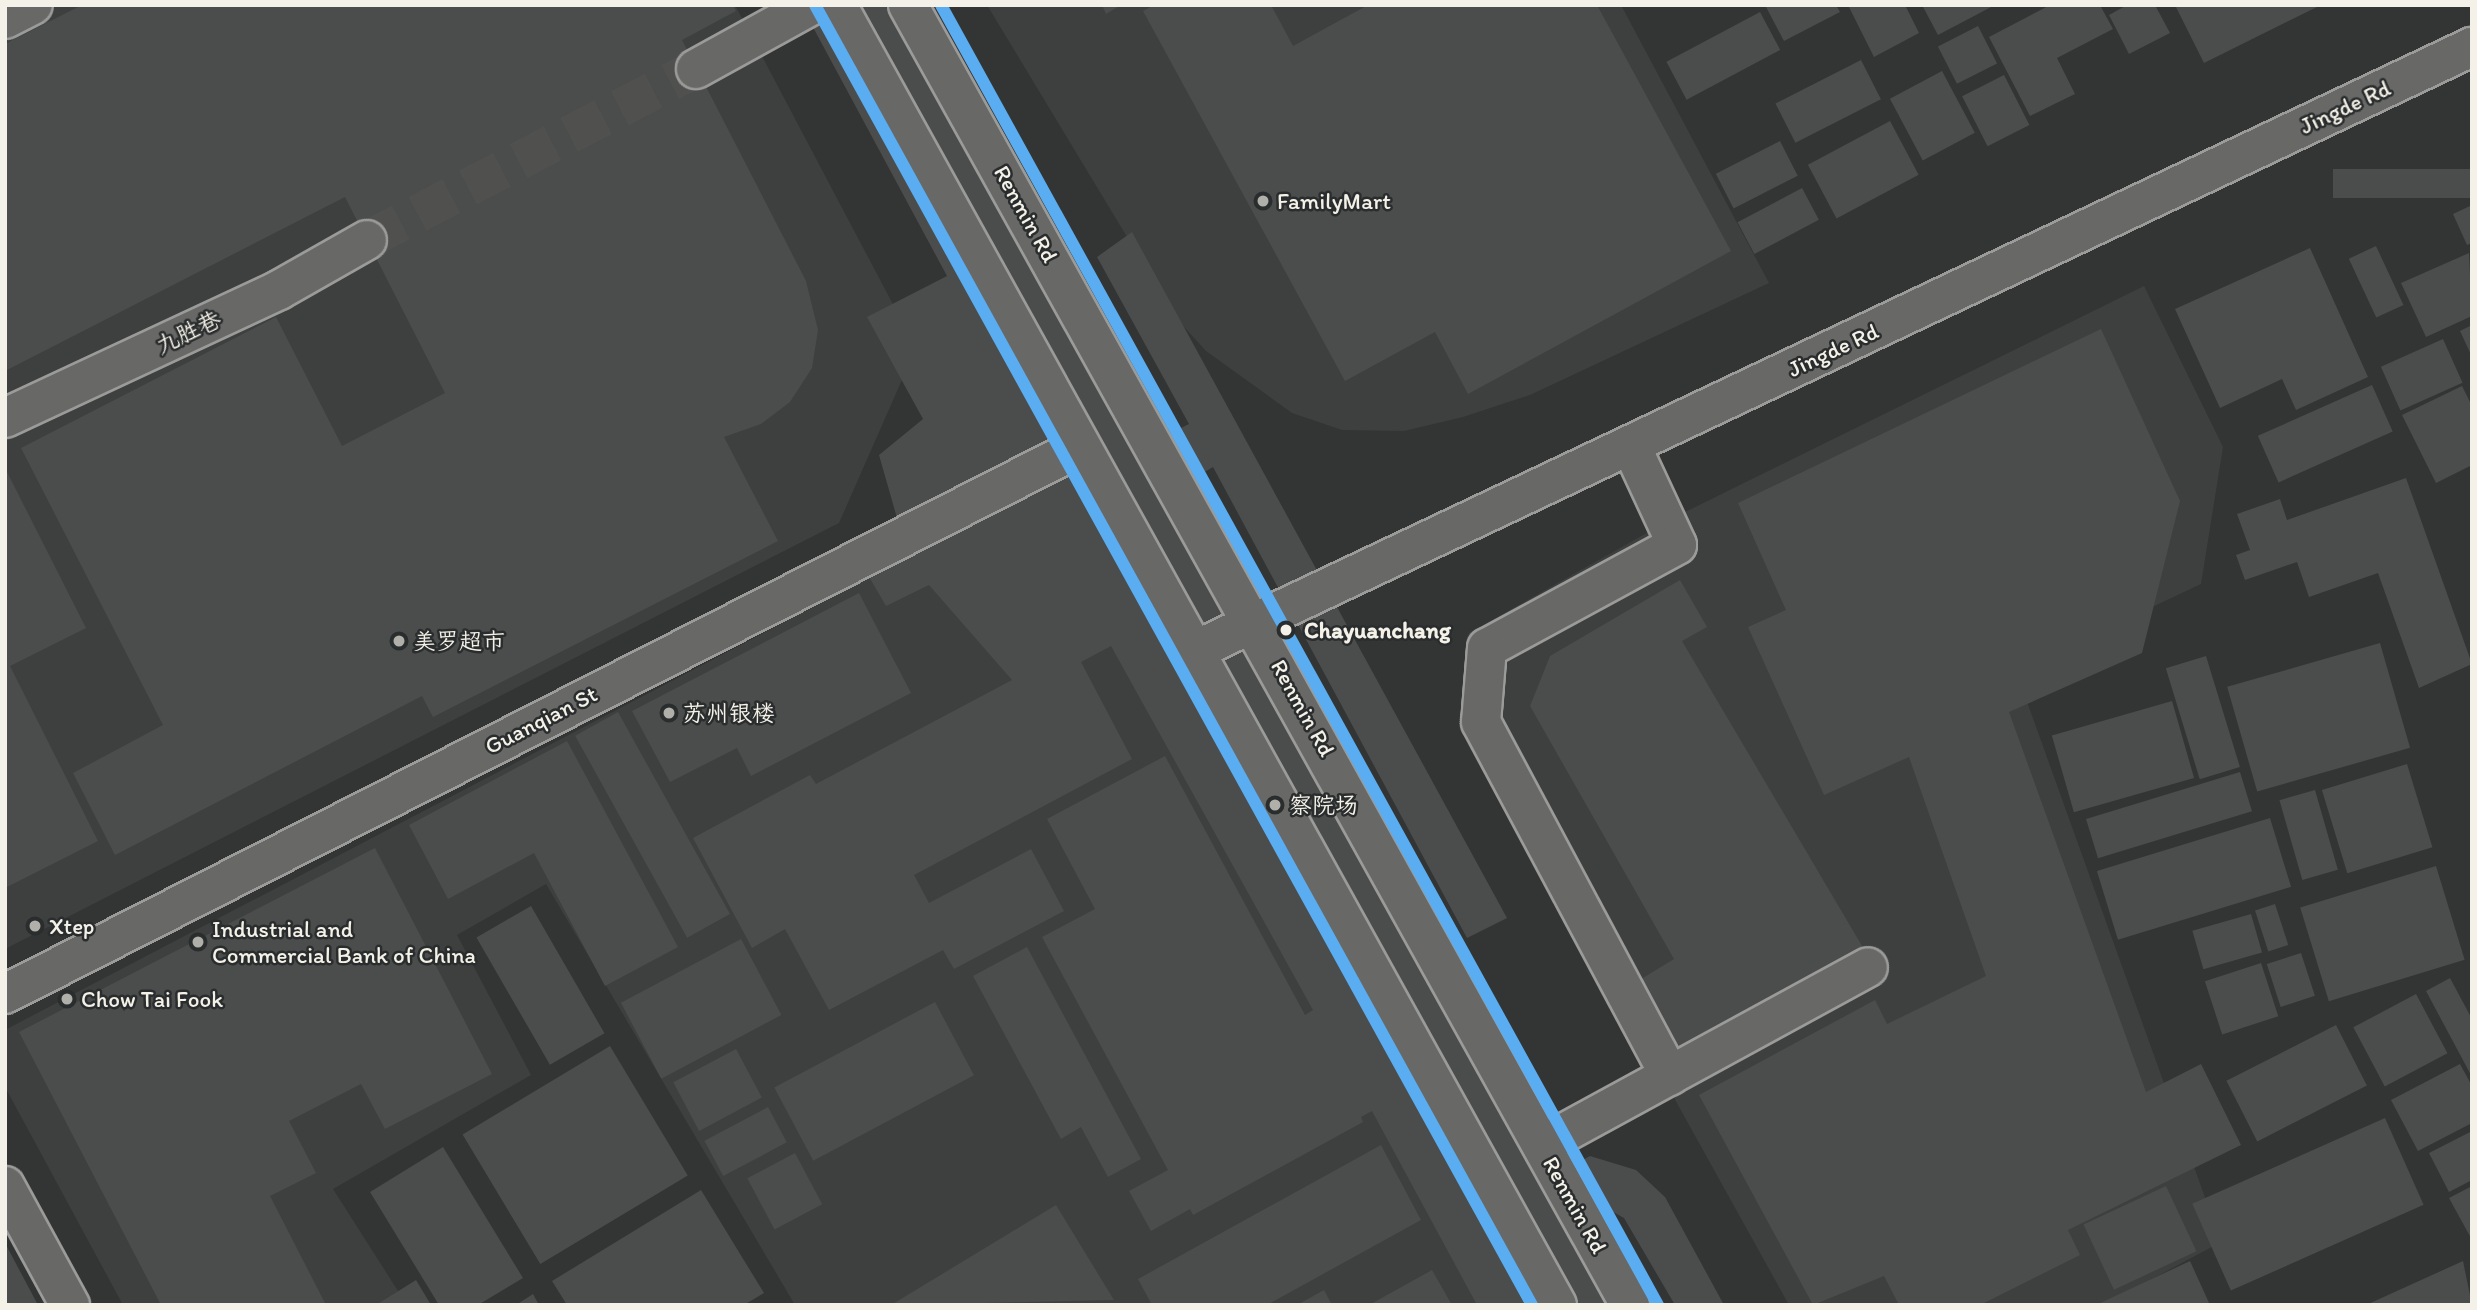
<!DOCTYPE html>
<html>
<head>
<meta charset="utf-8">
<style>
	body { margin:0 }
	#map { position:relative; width:2477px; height:1310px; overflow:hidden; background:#333434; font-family:Itim,"LXGW WenKai TC",sans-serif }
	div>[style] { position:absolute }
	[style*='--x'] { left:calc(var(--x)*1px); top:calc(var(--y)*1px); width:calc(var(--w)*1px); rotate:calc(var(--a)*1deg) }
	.built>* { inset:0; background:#3e4040 }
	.building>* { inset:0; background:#4b4c4c; transform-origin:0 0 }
	.minor-tunnel>* { height:38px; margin-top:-19px; transform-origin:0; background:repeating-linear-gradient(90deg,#50504f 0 38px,transparent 0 57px) }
	.roads { filter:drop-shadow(2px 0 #9b9b99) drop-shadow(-2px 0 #9b9b99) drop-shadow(0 2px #9b9b99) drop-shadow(0 -2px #9b9b99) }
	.minor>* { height:38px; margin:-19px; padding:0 19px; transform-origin:19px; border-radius:19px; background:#686866 }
	.major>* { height:38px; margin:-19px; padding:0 19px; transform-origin:19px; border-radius:19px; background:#686866 }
	.metro-1>* { height:12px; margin:-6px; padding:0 6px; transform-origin:6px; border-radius:6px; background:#5aadf0 }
	.dots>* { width:19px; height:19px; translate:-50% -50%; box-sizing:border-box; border:4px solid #2a2d2e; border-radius:50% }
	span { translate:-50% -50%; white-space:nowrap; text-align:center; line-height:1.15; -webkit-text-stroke:5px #2a2d2e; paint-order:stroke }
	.street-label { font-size:23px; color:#f4f1e8 }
	.poi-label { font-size:23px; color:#f4f1e8 }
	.left { translate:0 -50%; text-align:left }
	.stop-label { font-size:23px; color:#f4f1e8; font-weight:700 }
	.frame { position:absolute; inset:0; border:7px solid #f4f1e8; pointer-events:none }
</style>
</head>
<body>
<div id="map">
	<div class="built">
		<i style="clip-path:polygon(5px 5px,735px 5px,916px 348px,839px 523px,5px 949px)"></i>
		<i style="clip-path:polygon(987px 5px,1621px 5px,1769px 283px,1530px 395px,1463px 417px,1404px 431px,1342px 430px,1292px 413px,1206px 351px,1176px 318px)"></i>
		<i style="clip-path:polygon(2144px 286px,2223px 447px,2201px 584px,2016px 671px,2221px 1242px,2124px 1294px,2130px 1305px,1789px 1305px,1461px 714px,1469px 633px,1677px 516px)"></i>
		<i style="clip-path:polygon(1086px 550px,1487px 1305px,795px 1305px,546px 884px,457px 935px,531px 1075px,333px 1189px,407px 1305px,123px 1305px,5px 1087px,5px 1030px,880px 572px)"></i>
	</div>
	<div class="building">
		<i style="clip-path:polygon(82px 5px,733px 5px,736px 11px,682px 40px,806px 281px,818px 330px,812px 368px,790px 402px,761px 424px,724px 437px,778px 541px,433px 717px,422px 696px,115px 855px,73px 773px,163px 725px,21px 448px,276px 317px,342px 446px,445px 393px,345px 197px,5px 371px,5px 44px)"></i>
		<i style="clip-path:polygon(801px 5px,919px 5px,1153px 442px,1189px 424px,1097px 257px,1132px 232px,1507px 918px,1467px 938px,1213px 467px,1178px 488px,1553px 1176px,1590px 1156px,1636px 1170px,1665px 1197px,1724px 1305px,1675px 1305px,1624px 1218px,1590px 1199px,1623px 1305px,1477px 1305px,1372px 1111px,1361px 1117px,1363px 1122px,1193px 1215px,1190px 1209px,1151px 1231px,1129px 1191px,1168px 1170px,1042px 937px,1095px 909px,1047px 819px,1165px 756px,1305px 1015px,1313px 1010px,1111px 646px,1081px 662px,1132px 759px,914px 875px,929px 903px,1031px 849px,1064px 911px,954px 969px,943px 950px,829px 1010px,785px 929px,752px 948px,693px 838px,810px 775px,816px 784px,1012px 680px,929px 585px,886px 606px,861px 563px,903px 539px,879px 455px,923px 419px,867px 317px,947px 276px)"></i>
		<i style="clip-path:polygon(1102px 5px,1121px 5px,1106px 14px)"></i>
		<i style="clip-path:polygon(1154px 5px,1271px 5px,1293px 46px,1368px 5px,1597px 5px,1731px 251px,1468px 394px,1435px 332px,1345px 381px,1143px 11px)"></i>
		<i style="clip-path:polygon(1765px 5px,1836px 5px,1840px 12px,1784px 41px)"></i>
		<i style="clip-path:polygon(1848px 5px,1905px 5px,1919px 33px,1874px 57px)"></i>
		<i style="clip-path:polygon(1922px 5px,1995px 5px,1938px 35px)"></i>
		<i style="clip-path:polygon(2050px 5px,2100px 5px,2113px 29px,2057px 58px,2075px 94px,2030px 116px,1989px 37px)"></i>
		<i style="clip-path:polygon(2127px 5px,2155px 5px,2170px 33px,2129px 54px,2109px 15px)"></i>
		<i style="clip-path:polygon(2175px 5px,2321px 5px,2204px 63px)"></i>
		<i style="left:1760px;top:12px;width:43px;height:106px;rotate:62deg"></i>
		<i style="left:1978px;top:26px;width:42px;height:45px;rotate:63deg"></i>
		<i style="left:1861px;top:60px;width:44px;height:96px;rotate:63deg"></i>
		<i style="left:1942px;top:71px;width:70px;height:59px;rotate:62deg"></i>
		<i style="left:2004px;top:75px;width:56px;height:47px;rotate:63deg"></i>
		<i style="left:1890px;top:121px;width:61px;height:93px;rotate:62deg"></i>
		<i style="left:1780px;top:141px;width:39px;height:72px;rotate:63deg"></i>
		<i style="left:2472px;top:169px;width:29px;height:139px;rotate:90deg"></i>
		<i style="left:1802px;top:188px;width:36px;height:73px;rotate:62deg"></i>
		<i style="clip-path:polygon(2472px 205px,2472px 243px,2467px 245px,2453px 214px)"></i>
		<i style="left:2376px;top:246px;width:65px;height:30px;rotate:65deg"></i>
		<i style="clip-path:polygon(2310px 248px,2368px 377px,2296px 410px,2282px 379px,2220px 408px,2175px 309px)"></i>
		<i style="clip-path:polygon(2469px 253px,2472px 316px,2426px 337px,2401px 283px)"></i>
		<i style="clip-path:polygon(2472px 325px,2472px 357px,2460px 331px)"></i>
		<i style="clip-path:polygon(2101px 329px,2180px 501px,2142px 653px,2009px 712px,2146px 1092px,2201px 1064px,2241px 1145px,2068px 1230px,2080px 1255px,1980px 1305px,1899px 1305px,1884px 1276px,1813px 1305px,1699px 1095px,1875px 1000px,1887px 1024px,1986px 976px,1909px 757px,1824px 795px,1748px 627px,1786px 610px,1738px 503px)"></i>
		<i style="left:2443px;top:339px;width:48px;height:68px;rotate:66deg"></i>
		<i style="left:2372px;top:385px;width:51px;height:125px;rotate:66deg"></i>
		<i style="clip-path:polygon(2462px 386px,2472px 406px,2472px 465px,2436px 483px,2402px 415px)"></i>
		<i style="clip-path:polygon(5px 468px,86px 628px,10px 666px,98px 841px,5px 888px)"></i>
		<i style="clip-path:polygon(2406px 478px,2472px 664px,2419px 688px,2378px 573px,2309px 597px,2297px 562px,2245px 580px,2236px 555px,2250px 550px,2237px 514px,2280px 499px,2287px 520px)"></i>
		<i style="clip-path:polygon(1680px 580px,1707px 627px,1682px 641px,1865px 951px,1722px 1035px,1717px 1026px,1673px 1052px,1633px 984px,1674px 959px,1530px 706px,1550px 656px)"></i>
		<i style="clip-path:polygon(859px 593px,911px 693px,751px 776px,737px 748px,670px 782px,632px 711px)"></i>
		<i style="left:2380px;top:643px;width:109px;height:159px;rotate:74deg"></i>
		<i style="left:2206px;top:656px;width:116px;height:42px;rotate:73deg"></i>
		<i style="left:2172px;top:701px;width:80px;height:125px;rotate:74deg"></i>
		<i style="left:618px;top:712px;width:231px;height:49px;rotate:61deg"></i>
		<i style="clip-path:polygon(567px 741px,678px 947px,605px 986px,534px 853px,448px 899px,409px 825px)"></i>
		<i style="left:2407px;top:764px;width:87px;height:89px;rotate:73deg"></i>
		<i style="left:2240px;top:772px;width:41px;height:161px;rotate:73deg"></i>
		<i style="left:2315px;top:790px;width:83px;height:37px;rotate:74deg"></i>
		<i style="left:2270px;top:818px;width:72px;height:181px;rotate:73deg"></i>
		<i style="clip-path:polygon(375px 848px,492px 1074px,385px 1129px,361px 1084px,289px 1121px,316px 1173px,270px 1196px,326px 1305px,161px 1305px,19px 1032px)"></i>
		<i style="left:2436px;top:866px;width:98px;height:142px;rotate:73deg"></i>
		<i style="left:2275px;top:904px;width:43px;height:21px;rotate:72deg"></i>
		<i style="left:531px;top:906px;width:147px;height:63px;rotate:60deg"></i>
		<i style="left:2251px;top:914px;width:40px;height:61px;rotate:74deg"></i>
		<i style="left:741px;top:939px;width:86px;height:136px;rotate:62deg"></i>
		<i style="clip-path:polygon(1027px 947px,1141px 1159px,1108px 1177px,1081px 1127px,1061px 1139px,973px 976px)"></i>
		<i style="left:2301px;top:953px;width:45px;height:36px;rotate:72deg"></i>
		<i style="left:2261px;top:963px;width:56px;height:59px;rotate:72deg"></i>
		<i style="clip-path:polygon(2450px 978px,2472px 1019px,2472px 1077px,2426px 991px)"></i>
		<i style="left:2416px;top:994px;width:67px;height:71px;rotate:62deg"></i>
		<i style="left:935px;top:1002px;width:83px;height:182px;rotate:62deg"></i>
		<i style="left:2336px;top:1025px;width:68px;height:123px;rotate:63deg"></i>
		<i style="left:610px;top:1046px;width:151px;height:172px;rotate:59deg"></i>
		<i style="left:736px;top:1049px;width:55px;height:71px;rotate:62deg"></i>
		<i style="clip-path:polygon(2460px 1064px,2472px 1086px,2472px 1123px,2418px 1151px,2391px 1100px)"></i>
		<i style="left:768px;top:1107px;width:40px;height:72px;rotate:62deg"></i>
		<i style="left:2385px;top:1118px;width:95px;height:211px;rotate:66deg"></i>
		<i style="clip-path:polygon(2472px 1131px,2472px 1180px,2449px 1192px,2429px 1153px)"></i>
		<i style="clip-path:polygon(1381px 1145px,1421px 1220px,1267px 1305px,1152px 1305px,1138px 1279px)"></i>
		<i style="clip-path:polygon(443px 1147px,523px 1278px,478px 1305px,439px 1305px,370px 1192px)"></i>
		<i style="left:795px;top:1153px;width:58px;height:54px;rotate:62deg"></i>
		<i style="left:2166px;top:1186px;width:72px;height:91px;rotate:65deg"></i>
		<i style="clip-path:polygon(2472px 1186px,2472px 1240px,2449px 1198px)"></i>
		<i style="clip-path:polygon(701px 1190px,764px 1293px,744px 1305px,567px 1305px,552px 1281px)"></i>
		<i style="clip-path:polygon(1056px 1205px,1114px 1300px,891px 1305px)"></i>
		<i style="clip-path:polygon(5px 1243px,38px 1305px,5px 1305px)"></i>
		<i style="clip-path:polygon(2190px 1261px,2210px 1305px,2096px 1305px)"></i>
		<i style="clip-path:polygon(2463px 1261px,2472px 1305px,2366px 1305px)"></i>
		<i style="clip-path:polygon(1432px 1270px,1452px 1305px,1369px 1305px)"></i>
		<i style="clip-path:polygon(416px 1280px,431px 1305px,376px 1305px)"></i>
		<i style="clip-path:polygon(1324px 1290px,1332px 1305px,1297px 1305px)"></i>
		<i style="clip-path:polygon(533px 1294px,539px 1305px,516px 1305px)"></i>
	</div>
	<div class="minor-tunnel">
		<i style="--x:367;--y:240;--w:371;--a:-27.5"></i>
	</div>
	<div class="roads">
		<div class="minor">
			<i style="--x:5;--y:19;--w:31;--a:-27"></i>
			<i style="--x:696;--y:69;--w:132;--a:-28.9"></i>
			<i style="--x:5;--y:418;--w:302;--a:-25"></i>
			<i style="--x:279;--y:290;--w:101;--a:-29.6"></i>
			<i style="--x:1631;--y:446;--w:109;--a:65.1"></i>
			<i style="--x:1677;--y:545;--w:216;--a:151.5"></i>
			<i style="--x:1487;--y:648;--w:74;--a:94.6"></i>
			<i style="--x:1481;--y:722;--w:401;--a:61.9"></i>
			<i style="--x:5;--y:994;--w:1204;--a:-26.97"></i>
			<i style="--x:1542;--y:1145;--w:371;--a:-28.6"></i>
			<i style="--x:5;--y:1186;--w:136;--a:61.4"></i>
		</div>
		<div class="major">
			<i style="--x:837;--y:5;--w:1486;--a:61.02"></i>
			<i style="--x:908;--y:5;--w:1487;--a:60.95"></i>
			<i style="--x:1194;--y:651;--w:1414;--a:-25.3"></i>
		</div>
	</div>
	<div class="metro-1">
		<i style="--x:815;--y:5;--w:1485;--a:61.12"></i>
		<i style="--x:941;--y:5;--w:1485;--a:61.12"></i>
	</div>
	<div class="dots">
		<i style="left:1263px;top:201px;background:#b0afa9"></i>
		<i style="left:1286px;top:630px;background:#f4f1e8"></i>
		<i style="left:399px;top:641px;background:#b0afa9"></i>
		<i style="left:669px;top:713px;background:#b0afa9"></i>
		<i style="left:1275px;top:805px;background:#b0afa9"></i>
		<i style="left:35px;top:926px;background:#b0afa9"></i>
		<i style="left:198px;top:942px;background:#b0afa9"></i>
		<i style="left:67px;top:999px;background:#b0afa9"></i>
	</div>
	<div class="street-label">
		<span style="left:2345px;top:107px;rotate:-25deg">Jingde Rd</span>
		<span style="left:1026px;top:214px;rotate:61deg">Renmin Rd</span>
		<span style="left:188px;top:332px;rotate:-25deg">九胜巷</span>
		<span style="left:1833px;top:350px;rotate:-25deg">Jingde Rd</span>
		<span style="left:1303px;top:708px;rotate:61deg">Renmin Rd</span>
		<span style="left:541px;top:720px;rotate:-27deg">Guanqian St</span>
		<span style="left:1575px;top:1205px;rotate:61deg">Renmin Rd</span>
	</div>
	<div class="poi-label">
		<span class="left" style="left:1277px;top:201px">FamilyMart</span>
		<span class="left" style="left:413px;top:641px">美罗超市</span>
		<span class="left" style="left:683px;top:713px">苏州银楼</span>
		<span class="left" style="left:1289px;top:805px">察院场</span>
		<span class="left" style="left:49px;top:926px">Xtep</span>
		<span class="left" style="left:212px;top:942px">Industrial and<br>Commercial Bank of China</span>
		<span class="left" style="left:81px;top:999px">Chow Tai Fook</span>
	</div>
	<div class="stop-label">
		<span class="left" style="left:1304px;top:630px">Chayuanchang</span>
	</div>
	<div class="frame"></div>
</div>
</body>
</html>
